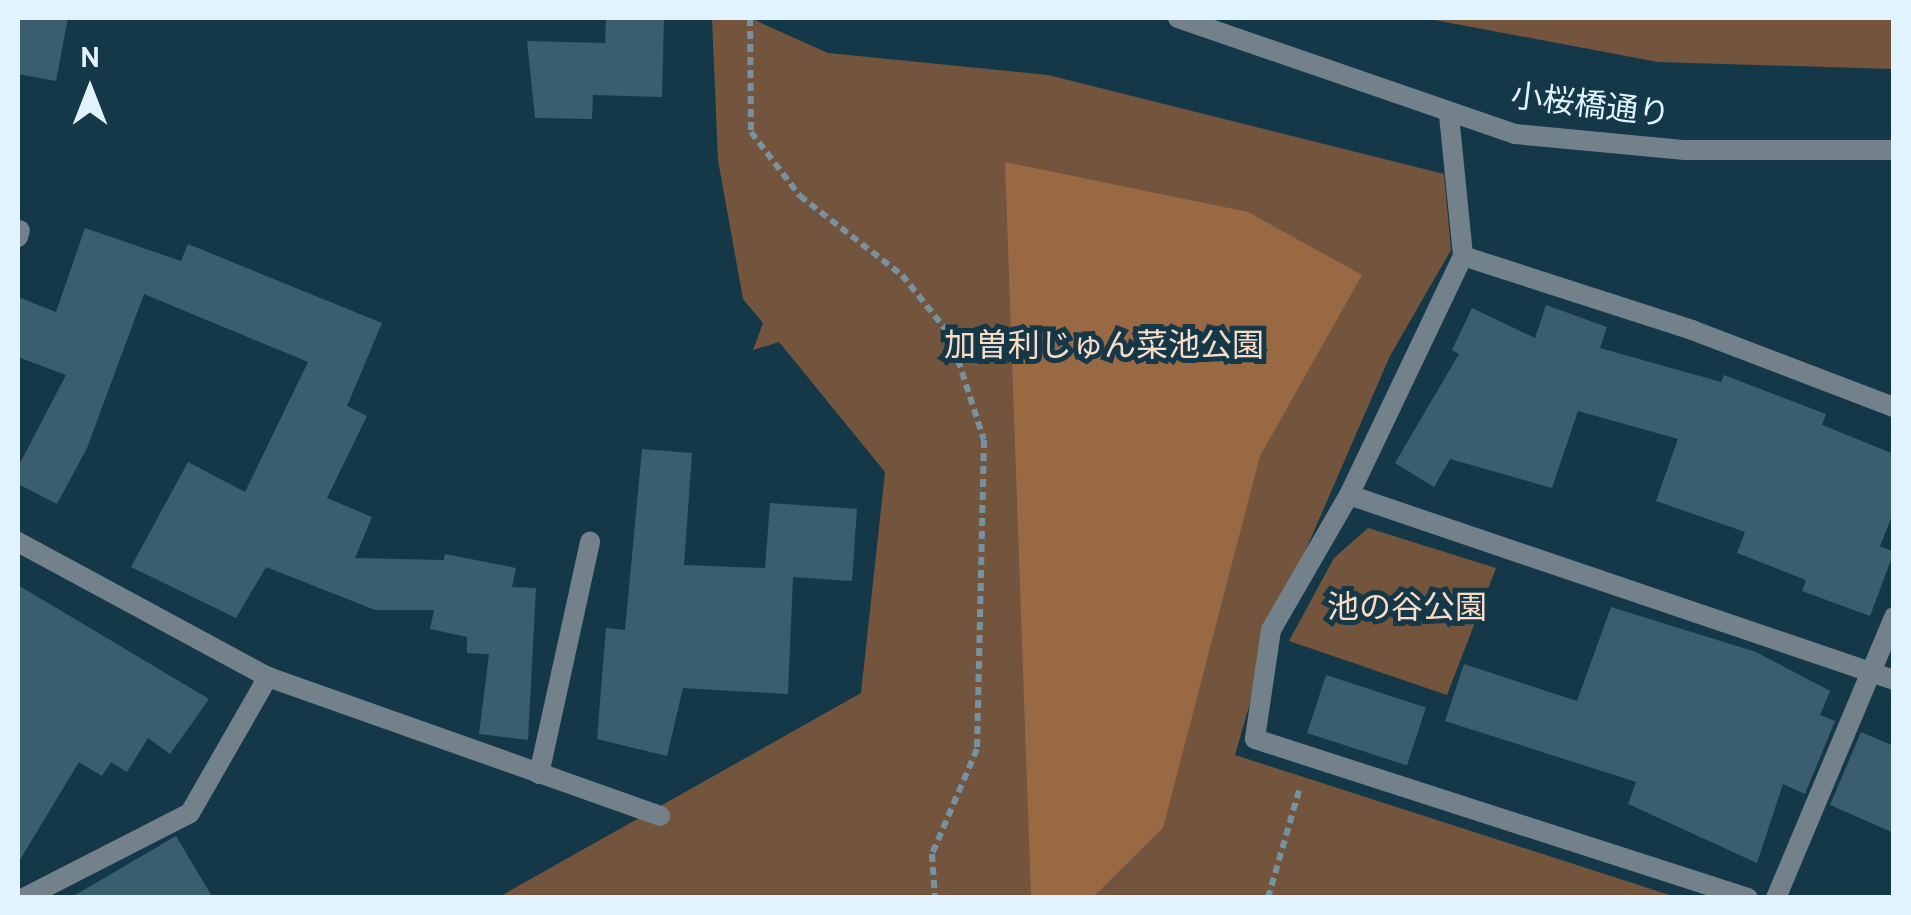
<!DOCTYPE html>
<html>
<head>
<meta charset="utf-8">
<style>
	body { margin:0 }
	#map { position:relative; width:1911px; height:915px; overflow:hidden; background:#153848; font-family:Overpass,"Noto Sans JP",sans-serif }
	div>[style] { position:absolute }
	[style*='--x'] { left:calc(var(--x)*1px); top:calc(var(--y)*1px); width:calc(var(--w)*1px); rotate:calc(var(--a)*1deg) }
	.green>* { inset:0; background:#73543d }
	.water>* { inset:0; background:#996944 }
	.building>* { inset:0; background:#3b5e6f; transform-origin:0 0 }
	.path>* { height:6px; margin-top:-3px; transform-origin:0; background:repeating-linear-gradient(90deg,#76919f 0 8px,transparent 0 13px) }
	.service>* { height:20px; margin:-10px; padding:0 10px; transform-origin:10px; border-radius:10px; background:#73828a }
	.minor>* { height:20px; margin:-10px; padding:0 10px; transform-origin:10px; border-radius:10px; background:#73828a }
	.tertiary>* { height:20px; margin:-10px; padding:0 10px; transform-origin:10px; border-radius:10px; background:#73828a }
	span { translate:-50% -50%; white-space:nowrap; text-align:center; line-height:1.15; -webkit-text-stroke:10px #153848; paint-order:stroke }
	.street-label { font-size:32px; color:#e0f3fe }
	.park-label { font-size:32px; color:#fadcc6 }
	.frame { position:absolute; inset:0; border:20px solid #e0f3fe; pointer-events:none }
	.north { position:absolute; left:40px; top:40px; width:100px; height:100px; -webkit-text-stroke:8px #153848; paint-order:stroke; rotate:0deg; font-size:28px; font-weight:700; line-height:40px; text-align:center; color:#e0f3fe }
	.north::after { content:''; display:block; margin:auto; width:35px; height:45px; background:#e0f3fe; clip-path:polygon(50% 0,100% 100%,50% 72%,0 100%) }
</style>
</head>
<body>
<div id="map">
	<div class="green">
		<i style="clip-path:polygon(712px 18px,750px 18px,828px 53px,1048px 75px,1444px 174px,1451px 250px,1390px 356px,1271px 630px,1235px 755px,1676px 897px,497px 898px,861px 693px,885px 472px,779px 342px,753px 350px,763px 323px,743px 299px,718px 160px)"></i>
		<i style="clip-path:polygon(1424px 18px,1893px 18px,1893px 69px,1658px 62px)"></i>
		<i style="clip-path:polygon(1368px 528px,1496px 568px,1447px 695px,1289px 641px,1334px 558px)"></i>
	</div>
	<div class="water">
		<i style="clip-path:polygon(1005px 162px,1248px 212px,1362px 275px,1260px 456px,1163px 828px,1093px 897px,1031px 897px)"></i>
	</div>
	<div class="building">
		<i style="clip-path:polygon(18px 18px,68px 18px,56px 81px,18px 74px)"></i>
		<i style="clip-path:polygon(606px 18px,664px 18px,662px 97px,593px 95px,592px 119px,535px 118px,527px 41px,605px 43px)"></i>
		<i style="clip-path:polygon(85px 228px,181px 261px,188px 244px,382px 323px,347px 406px,367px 416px,327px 498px,372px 517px,355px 558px,444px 560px,445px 554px,516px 568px,512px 587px,536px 588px,528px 740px,479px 734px,489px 654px,467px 653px,467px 637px,430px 629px,434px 610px,375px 610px,266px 567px,236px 618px,131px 567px,188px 462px,245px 492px,308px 362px,144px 294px,87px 448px,57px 504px,18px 484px,18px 467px,66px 375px,18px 357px,18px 297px,56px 312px)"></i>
		<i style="clip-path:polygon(1546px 305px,1607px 327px,1600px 348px,1721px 382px,1724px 375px,1826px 414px,1822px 425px,1894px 454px,1894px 511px,1880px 546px,1894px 552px,1870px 616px,1802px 591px,1806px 580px,1737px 553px,1745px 532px,1656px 501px,1678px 439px,1578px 411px,1552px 488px,1450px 459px,1434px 487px,1395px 463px,1459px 354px,1452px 350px,1472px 308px,1535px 338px)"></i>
		<i style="clip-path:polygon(642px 449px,692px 453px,684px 565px,765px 568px,770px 503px,857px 509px,852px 581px,793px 577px,788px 694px,683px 688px,667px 756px,597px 739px,606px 628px,625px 630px)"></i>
		<i style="clip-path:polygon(18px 585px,209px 699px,170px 754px,148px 738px,127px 772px,111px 762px,102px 776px,79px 762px,18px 863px)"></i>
		<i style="clip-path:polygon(1611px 607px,1756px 652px,1830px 691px,1820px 715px,1835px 721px,1805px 794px,1783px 784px,1757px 863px,1628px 804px,1636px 782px,1445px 721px,1464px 664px,1577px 701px)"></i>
		<i style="left:1326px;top:675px;width:105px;height:61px;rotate:18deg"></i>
		<i style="clip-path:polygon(1861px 732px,1894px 746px,1894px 833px,1830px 805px)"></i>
		<i style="clip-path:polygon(176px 836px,213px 898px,70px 898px)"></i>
	</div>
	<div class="path">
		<i style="--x:750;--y:18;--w:114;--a:89.5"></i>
		<i style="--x:751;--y:132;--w:81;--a:52.6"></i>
		<i style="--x:800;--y:196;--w:129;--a:37.8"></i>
		<i style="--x:902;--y:275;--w:77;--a:51.3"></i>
		<i style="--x:950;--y:335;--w:110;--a:72.1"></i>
		<i style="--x:984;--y:440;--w:309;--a:91.3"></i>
		<i style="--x:977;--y:749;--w:114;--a:113.2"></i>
		<i style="--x:932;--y:854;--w:44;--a:86.1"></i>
		<i style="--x:1268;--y:898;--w:116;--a:-73.9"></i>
	</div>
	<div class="service">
		<i style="--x:18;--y:237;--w:7;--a:-74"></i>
		<i style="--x:18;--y:542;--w:284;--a:28.4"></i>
		<i style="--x:268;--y:677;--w:416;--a:19.5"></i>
		<i style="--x:539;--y:774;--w:238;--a:-77.6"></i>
		<i style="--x:24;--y:898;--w:186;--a:-27.1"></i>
		<i style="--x:190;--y:813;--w:157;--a:-60.2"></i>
	</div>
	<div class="minor">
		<i style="--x:1449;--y:115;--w:142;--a:84.3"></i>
		<i style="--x:1463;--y:256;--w:265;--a:115.5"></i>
		<i style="--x:1349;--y:495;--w:156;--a:120"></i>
		<i style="--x:1271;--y:630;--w:110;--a:98.4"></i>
		<i style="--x:1255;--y:739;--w:518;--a:17.88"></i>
		<i style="--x:1463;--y:256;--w:241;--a:17.9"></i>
		<i style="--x:1692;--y:330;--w:216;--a:20.9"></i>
		<i style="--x:1349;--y:495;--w:576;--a:18.75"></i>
		<i style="--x:1776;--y:898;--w:305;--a:-67.2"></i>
	</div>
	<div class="tertiary">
		<i style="--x:1178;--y:18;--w:356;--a:19"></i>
		<i style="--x:1515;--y:134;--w:171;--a:5.4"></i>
		<i style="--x:1685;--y:150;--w:209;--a:0"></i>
	</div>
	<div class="street-label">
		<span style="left:1590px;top:108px;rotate:7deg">小桜橋通り</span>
	</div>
	<div class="park-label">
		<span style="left:1104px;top:348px">加曽利じゅん菜池公園</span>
		<span style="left:1407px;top:610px">池の谷公園</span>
	</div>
	<div class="frame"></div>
	<div class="north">N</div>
</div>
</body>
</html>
